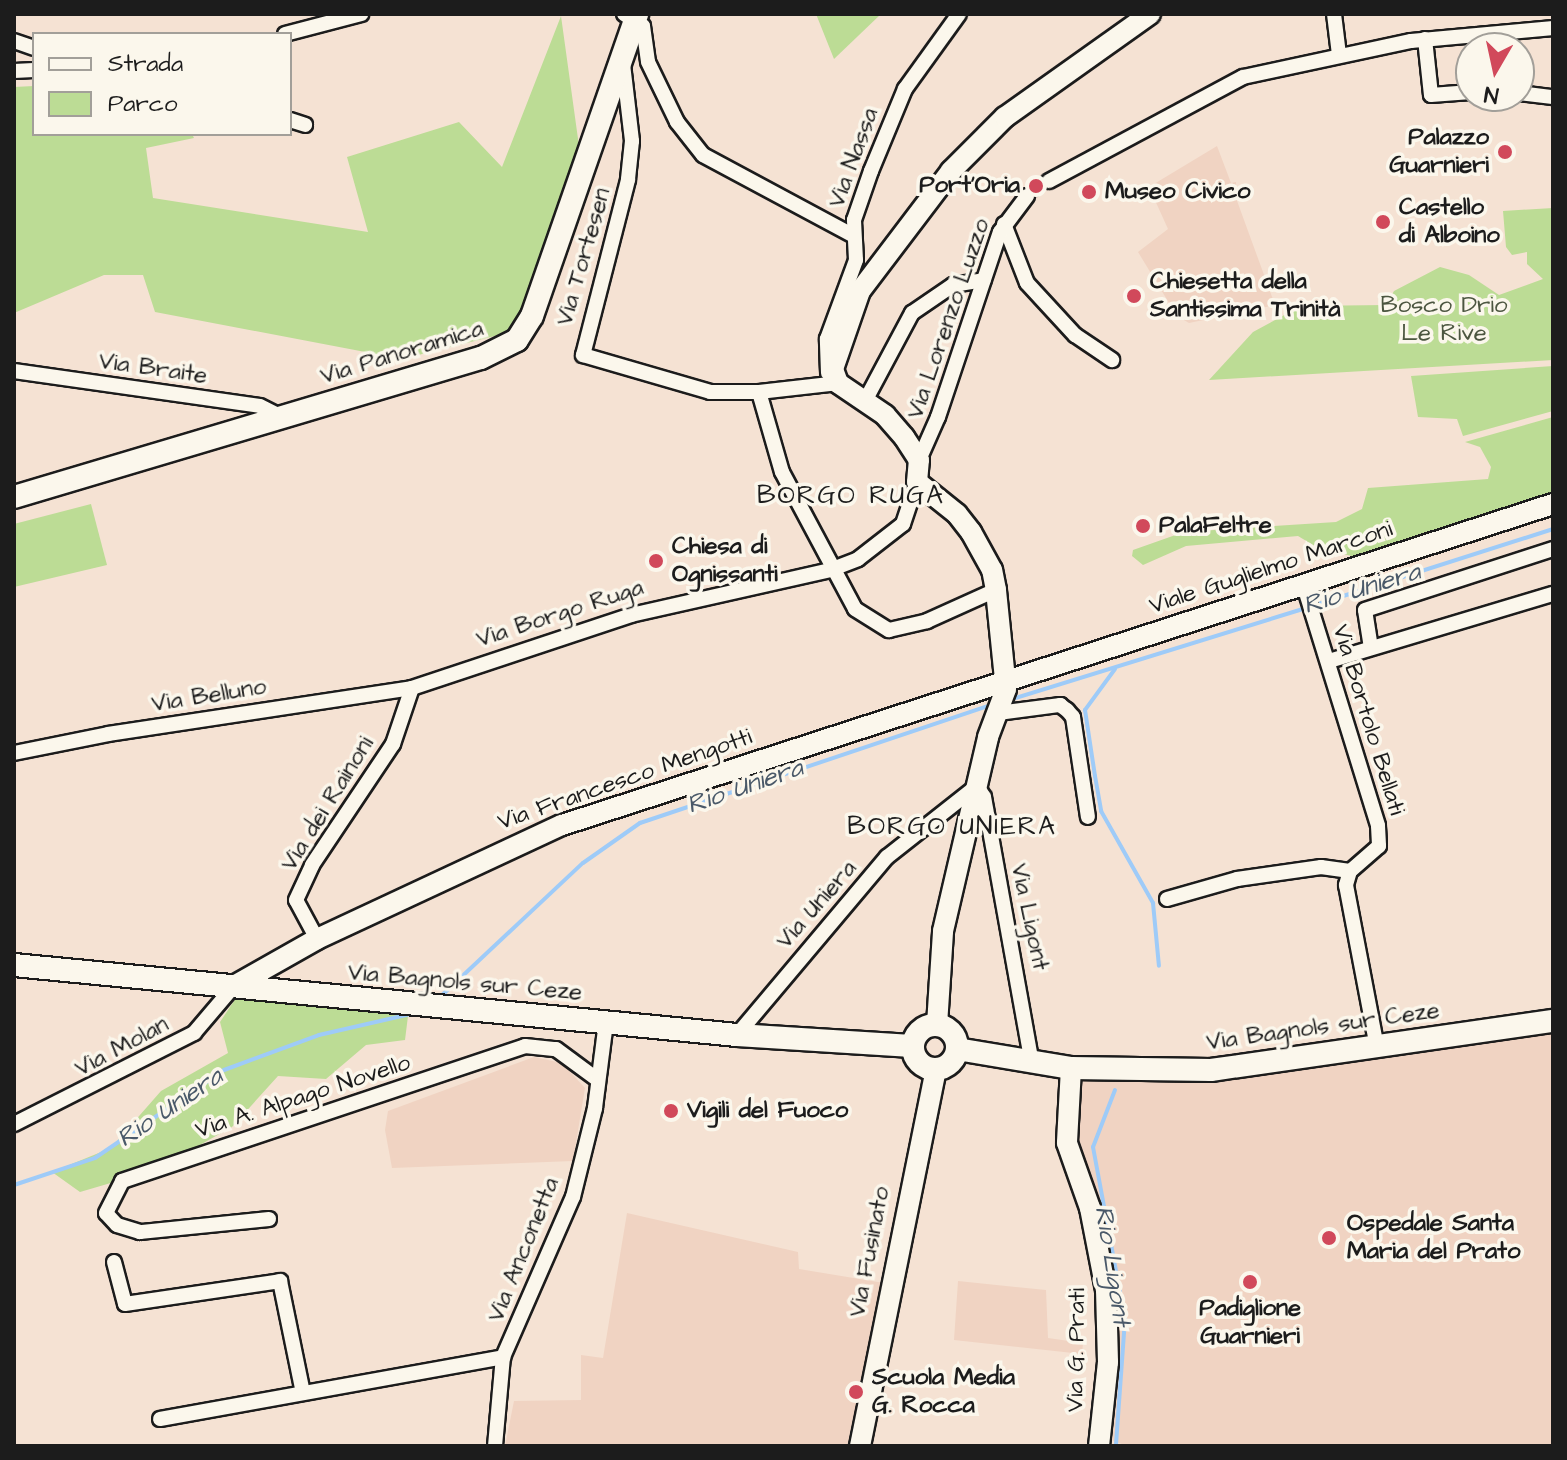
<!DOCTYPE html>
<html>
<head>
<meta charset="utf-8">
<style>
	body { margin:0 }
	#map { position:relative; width:1567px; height:1460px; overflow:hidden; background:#f5e2d3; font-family:"Architects Daughter",sans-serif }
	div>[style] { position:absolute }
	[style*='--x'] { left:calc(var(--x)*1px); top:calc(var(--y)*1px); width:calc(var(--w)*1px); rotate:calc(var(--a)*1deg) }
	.built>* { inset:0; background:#f0d3c2 }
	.green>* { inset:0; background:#bcdc95 }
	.stream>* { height:4px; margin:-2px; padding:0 2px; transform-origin:2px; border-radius:2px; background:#9ecbf8 }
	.street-tunnel>* { height:14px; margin-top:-7px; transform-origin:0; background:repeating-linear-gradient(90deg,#cabaae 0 14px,transparent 0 21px) }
	.roads { filter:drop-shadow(2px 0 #1c1c1c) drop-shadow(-2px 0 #1c1c1c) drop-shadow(0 2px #1c1c1c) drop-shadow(0 -2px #1c1c1c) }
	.street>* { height:14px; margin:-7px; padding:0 7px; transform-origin:7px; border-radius:7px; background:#fbf7ec }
	.secondary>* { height:20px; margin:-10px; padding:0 10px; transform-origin:10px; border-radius:10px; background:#fbf7ec }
	.primary>* { height:22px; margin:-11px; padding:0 11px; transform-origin:11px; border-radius:11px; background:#fbf7ec }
	.primary>.ring { margin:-11px; padding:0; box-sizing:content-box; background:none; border:22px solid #fbf7ec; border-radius:50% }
	.dots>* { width:22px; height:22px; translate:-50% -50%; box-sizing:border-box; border:4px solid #fbf7ec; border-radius:50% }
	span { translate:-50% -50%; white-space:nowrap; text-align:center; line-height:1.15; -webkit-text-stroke:7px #fbf7ec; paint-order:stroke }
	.poi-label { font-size:24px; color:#1c1c1c; font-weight:700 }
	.right { translate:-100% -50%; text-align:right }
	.left { translate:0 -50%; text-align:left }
	.street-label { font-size:24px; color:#1c1c1c }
	.park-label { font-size:24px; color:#4c5640 }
	.neighbourhood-label { font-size:26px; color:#1c1c1c; letter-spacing:2px }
	.water-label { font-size:26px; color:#4a5969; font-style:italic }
	.frame { position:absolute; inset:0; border:16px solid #1c1c1c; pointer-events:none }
	.legend { position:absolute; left:32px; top:32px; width:260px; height:104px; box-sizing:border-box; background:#fbf7ec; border:2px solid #a29f99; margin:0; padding:10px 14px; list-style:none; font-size:24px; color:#1c1c1c }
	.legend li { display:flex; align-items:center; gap:16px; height:40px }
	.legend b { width:40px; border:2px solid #a29f99 }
	.north { position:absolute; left:1455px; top:32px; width:80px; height:80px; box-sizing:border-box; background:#fbf7ec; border:2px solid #a29f99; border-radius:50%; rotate:189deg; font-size:22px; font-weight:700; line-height:32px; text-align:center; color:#1c1c1c }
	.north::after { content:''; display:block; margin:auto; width:28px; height:36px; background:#d1495b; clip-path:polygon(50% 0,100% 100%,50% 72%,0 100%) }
</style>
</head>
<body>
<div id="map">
	<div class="built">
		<i style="clip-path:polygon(1217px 146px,1231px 183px,1236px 182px,1236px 198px,1275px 305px,1189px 323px,1177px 316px,1138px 252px,1168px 229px,1149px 187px)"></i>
		<i style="clip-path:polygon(1553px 1021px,1553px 1446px,1127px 1446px,1109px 1439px,1115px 1290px,1100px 1220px,1076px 1148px,1080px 1080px)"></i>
		<i style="clip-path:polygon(534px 1057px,562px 1063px,585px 1088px,573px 1161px,392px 1168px,385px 1130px,388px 1111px)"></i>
		<i style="clip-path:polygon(627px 1213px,798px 1252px,799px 1269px,890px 1284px,861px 1446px,505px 1446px,514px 1401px,581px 1400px,581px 1355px,603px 1358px)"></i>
		<i style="clip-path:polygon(958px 1281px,1046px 1290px,1048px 1338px,1083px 1343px,1082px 1354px,954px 1340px)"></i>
	</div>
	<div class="green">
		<i style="clip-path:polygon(816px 14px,881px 14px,834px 59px)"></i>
		<i style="clip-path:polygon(561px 16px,579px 146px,526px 294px,524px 319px,511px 332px,402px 359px,155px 312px,143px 275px,104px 275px,14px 313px,14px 87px,34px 86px,34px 134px,192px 134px,194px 138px,146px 148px,153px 198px,368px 232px,347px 157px,459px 122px,502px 167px)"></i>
		<i style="clip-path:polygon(1553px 208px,1553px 360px,1209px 380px,1253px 332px,1301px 306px,1386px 305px,1394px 291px,1440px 267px,1469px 275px,1499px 295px,1543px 279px,1527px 264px,1527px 252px,1512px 255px,1506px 247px,1503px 211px)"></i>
		<i style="clip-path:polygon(1553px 366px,1553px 411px,1463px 436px,1457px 419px,1418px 417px,1411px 376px)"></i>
		<i style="clip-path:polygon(1553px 417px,1553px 492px,1356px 557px,1318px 548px,1298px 536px,1186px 546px,1143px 565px,1132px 556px,1133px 550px,1184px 532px,1336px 522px,1362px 509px,1368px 488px,1488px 479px,1491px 467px,1480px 447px,1465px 442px)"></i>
		<i style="clip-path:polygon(91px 504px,107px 565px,14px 587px,14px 524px)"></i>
		<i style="clip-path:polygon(238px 995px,408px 1016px,405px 1040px,366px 1045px,326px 1079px,278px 1076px,232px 1127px,155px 1170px,80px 1192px,52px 1172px,111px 1148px,161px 1091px,228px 1053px,220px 1022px)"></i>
	</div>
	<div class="stream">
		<i style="--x:1315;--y:605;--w:250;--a:-17.7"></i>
		<i style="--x:1115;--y:669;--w:51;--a:126.2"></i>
		<i style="--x:1085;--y:710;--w:67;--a:81.4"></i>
		<i style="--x:1095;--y:776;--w:36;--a:80"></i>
		<i style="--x:1101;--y:811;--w:106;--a:60.5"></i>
		<i style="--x:1153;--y:903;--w:63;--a:84.6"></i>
		<i style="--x:1009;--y:700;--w:311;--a:-17.2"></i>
		<i style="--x:439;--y:998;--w:197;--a:-43.2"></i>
		<i style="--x:583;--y:863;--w:70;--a:-35.1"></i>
		<i style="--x:640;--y:823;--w:373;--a:-18.6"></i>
		<i style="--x:1115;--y:1090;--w:61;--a:111.1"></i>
		<i style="--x:1093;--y:1147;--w:175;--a:79.5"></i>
		<i style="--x:1125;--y:1319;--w:127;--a:94.1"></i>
		<i style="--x:14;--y:1185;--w:85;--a:-18.4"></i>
		<i style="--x:95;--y:1158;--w:156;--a:-34.3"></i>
		<i style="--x:224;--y:1070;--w:101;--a:-20.2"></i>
		<i style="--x:319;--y:1035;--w:98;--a:-12.9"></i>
	</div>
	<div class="street-tunnel">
		<i style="--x:1027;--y:196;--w:27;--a:-34"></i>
	</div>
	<div class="roads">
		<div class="street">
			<i style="--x:624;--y:14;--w:22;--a:32"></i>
			<i style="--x:643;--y:26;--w:36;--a:82"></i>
			<i style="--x:648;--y:62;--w:67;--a:64.2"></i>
			<i style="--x:677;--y:122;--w:42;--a:51.8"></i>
			<i style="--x:703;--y:155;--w:169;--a:28.2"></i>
			<i style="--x:1334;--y:14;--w:39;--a:83"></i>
			<i style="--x:285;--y:34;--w:79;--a:-14.7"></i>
			<i style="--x:1425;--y:39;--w:56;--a:83.9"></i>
			<i style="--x:1431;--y:95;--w:40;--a:-4.3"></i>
			<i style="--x:14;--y:41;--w:21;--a:19"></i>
			<i style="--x:623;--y:64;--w:78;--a:83.3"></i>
			<i style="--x:632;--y:141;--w:39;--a:96"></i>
			<i style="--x:628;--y:180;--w:181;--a:104.4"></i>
			<i style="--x:583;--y:355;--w:132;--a:16.2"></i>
			<i style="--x:710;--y:392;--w:49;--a:0"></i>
			<i style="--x:759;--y:392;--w:80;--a:-6.5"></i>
			<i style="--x:14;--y:71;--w:20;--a:-3"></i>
			<i style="--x:1519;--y:93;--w:34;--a:7"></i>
			<i style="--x:290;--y:120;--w:16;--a:18"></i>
			<i style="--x:1049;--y:181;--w:220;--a:-28.2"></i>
			<i style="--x:1243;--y:77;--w:172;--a:-12.1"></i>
			<i style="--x:1411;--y:41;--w:143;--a:-5.2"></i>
			<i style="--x:1004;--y:224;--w:63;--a:68.7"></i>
			<i style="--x:1027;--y:283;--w:71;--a:47.3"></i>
			<i style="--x:1075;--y:335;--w:45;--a:34"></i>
			<i style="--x:14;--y:371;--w:248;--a:8.1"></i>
			<i style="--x:260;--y:406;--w:25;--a:27"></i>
			<i style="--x:828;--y:373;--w:34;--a:-92"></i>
			<i style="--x:827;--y:339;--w:84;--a:-69.8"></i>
			<i style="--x:856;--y:260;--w:40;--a:-92.9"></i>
			<i style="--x:854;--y:220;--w:52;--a:-70.9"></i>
			<i style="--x:871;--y:171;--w:89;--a:-67.5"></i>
			<i style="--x:905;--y:89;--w:92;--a:-54.2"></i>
			<i style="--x:759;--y:392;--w:83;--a:74"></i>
			<i style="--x:782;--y:472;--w:155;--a:61.9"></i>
			<i style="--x:855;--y:609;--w:40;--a:32"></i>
			<i style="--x:889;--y:630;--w:39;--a:-13"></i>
			<i style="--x:927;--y:621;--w:76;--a:-24.2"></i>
			<i style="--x:865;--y:401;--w:100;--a:-61.9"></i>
			<i style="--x:912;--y:313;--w:50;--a:-34.3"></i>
			<i style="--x:953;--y:285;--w:31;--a:-9"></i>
			<i style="--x:919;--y:460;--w:47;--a:-66.2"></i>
			<i style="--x:938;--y:417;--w:195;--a:-71.5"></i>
			<i style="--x:1000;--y:232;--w:45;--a:-53.1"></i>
			<i style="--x:1303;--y:583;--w:254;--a:72.8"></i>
			<i style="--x:1378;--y:826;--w:20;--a:87"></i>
			<i style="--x:1379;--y:846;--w:38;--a:139"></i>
			<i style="--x:1350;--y:871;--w:15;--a:106"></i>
			<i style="--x:1346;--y:885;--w:166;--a:79.2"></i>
			<i style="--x:1371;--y:648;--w:38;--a:-99"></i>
			<i style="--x:1365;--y:610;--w:198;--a:-18"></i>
			<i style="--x:1329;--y:661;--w:234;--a:-16.7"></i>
			<i style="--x:998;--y:713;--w:63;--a:-7.4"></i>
			<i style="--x:1060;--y:705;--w:9;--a:36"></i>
			<i style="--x:1067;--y:710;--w:9;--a:49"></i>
			<i style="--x:1073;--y:717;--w:101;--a:81.5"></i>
			<i style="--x:14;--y:753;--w:96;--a:-11.4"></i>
			<i style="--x:108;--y:734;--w:307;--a:-8.6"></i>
			<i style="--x:412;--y:688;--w:231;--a:-18.4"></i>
			<i style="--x:631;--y:615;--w:204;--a:-12.7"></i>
			<i style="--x:830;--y:570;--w:30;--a:-21"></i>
			<i style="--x:858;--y:559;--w:57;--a:-37.9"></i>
			<i style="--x:903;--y:524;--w:44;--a:-71.6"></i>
			<i style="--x:1167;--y:899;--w:73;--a:-15.9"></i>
			<i style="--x:1237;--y:879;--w:85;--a:-8.1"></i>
			<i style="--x:1321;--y:867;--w:29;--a:8"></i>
			<i style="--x:317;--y:939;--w:44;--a:-118.3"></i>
			<i style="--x:296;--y:900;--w:38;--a:-65"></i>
			<i style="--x:312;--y:865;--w:146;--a:-56.2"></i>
			<i style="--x:393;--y:744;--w:59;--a:-71.3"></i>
			<i style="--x:737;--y:1035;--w:233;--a:-49.9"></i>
			<i style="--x:887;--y:857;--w:115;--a:-38.3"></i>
			<i style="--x:977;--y:786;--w:13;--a:58"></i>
			<i style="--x:984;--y:797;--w:265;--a:79.8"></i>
			<i style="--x:14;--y:1124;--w:202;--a:-26.8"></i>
			<i style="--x:194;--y:1033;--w:62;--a:-49.6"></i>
			<i style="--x:269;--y:1219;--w:130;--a:174.2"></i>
			<i style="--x:140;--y:1232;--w:24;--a:-163"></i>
			<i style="--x:117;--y:1225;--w:16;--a:-133"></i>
			<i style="--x:106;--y:1213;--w:36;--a:-63"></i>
			<i style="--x:122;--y:1181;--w:425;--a:-18.5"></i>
			<i style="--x:525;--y:1046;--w:31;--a:6"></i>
			<i style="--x:556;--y:1049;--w:52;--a:36.4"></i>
			<i style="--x:114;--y:1262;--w:43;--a:75.3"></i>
			<i style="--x:125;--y:1304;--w:157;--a:-8.4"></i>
			<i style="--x:280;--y:1281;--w:114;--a:78.4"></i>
			<i style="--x:160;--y:1419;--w:349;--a:-10.2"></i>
			<i style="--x:495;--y:1446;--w:89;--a:-84.9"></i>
			<i style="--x:503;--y:1357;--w:175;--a:-66.4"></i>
			<i style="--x:573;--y:1197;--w:92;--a:-76.1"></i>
			<i style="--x:595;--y:1108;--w:87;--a:-82.7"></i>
		</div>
		<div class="secondary">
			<i style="--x:234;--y:986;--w:95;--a:-29.5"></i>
			<i style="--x:317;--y:939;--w:270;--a:-25"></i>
			<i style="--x:562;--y:825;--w:1042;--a:-17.95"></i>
			<i style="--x:937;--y:1025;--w:94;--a:-86.3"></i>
			<i style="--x:943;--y:931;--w:199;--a:-76.9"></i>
			<i style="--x:988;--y:737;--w:51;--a:-69.4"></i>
			<i style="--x:1006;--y:689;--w:100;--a:-95.8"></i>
			<i style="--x:996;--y:590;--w:20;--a:-101"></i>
			<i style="--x:992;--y:570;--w:43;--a:-118.9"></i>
			<i style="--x:971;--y:532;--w:23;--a:-128"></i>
			<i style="--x:957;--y:514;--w:51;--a:-141.3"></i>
			<i style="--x:917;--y:482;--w:22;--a:-85"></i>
			<i style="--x:919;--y:460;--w:27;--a:-123"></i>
			<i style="--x:904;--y:437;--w:29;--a:-131"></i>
			<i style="--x:885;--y:415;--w:57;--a:-145.8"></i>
			<i style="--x:838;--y:383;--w:15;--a:-110"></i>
			<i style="--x:833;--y:369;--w:83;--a:-70.9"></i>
			<i style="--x:860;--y:291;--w:151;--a:-52.8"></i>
			<i style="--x:951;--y:171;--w:76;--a:-45"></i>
			<i style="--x:1005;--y:117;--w:178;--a:-35.4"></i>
			<i style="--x:1071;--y:1068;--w:75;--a:93.1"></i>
			<i style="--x:1067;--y:1143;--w:69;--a:70.5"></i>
			<i style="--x:1090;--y:1208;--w:84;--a:79"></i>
			<i style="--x:1106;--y:1290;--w:72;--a:88.4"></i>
			<i style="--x:1108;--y:1362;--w:84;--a:96.1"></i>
			<i style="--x:860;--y:1446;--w:384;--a:-78.6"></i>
		</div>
		<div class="primary">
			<i style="--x:14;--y:497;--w:487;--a:-16.6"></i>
			<i style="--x:481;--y:358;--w:40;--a:-26.6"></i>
			<i style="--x:517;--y:340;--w:28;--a:-58"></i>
			<i style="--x:532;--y:316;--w:320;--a:-70.8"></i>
			<i style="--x:14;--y:965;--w:726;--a:5.53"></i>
			<i style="--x:737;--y:1035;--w:175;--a:3.6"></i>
			<i class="ring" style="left:913px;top:1025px;width:22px;height:22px"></i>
			<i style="--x:957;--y:1049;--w:116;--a:9.5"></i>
			<i style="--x:1071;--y:1068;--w:140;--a:0.8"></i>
			<i style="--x:1211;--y:1070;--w:345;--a:-8.2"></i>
		</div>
	</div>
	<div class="dots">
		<i style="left:1505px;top:152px;background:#d1495b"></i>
		<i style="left:1036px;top:186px;background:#d1495b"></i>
		<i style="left:1089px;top:192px;background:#d1495b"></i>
		<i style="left:1383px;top:222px;background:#d1495b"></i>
		<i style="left:1134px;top:296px;background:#d1495b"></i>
		<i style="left:1143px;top:526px;background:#d1495b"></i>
		<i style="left:656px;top:561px;background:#d1495b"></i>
		<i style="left:671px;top:1111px;background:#d1495b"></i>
		<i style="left:1329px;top:1238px;background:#d1495b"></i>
		<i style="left:1250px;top:1282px;background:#d1495b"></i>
		<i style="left:856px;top:1392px;background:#d1495b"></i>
	</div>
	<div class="poi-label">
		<span class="right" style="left:1489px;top:152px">Palazzo<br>Guarnieri</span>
		<span class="right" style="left:1020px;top:186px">Port'Oria</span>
		<span class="left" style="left:1105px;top:192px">Museo Civico</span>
		<span class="left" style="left:1399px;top:222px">Castello<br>di Alboino</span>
		<span class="left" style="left:1150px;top:296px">Chiesetta della<br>Santissima Trinità</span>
		<span class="left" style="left:1159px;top:526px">PalaFeltre</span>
		<span class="left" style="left:672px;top:561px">Chiesa di<br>Ognissanti</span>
		<span class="left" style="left:687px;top:1111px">Vigili del Fuoco</span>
		<span class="left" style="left:1347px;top:1238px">Ospedale Santa<br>Maria del Prato</span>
		<span style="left:1250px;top:1323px">Padiglione<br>Guarnieri</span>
		<span class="left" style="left:872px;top:1392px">Scuola Media<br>G. Rocca</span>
	</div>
	<div class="street-label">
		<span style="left:854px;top:158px;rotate:-70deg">Via Nassa</span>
		<span style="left:584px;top:257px;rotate:-74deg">Via Tortesen</span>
		<span style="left:949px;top:319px;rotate:-71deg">Via Lorenzo Luzzo</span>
		<span style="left:402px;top:353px;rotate:-17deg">Via Panoramica</span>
		<span style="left:153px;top:369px;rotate:8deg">Via Braite</span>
		<span style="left:1271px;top:568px;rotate:-18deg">Viale Guglielmo Marconi</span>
		<span style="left:560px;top:614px;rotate:-18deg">Via Borgo Ruga</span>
		<span style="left:209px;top:696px;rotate:-9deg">Via Belluno</span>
		<span style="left:1368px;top:720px;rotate:73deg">Via Bortolo Bellati</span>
		<span style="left:625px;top:780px;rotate:-19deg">Via Francesco Mengotti</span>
		<span style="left:328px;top:804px;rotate:-58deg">Via dei Rainoni</span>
		<span style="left:817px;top:905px;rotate:-49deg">Via Uniera</span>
		<span style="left:1029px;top:917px;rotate:78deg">Via Ligont</span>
		<span style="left:465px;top:983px;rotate:5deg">Via Bagnols sur Ceze</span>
		<span style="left:1323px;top:1027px;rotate:-8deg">Via Bagnols sur Ceze</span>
		<span style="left:122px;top:1047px;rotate:-28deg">Via Molan</span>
		<span style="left:303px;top:1097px;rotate:-18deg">Via A. Alpago Novello</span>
		<span style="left:524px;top:1250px;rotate:-68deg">Via Anconetta</span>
		<span style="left:870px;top:1252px;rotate:-79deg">Via Fusinato</span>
		<span style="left:1077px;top:1350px;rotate:-89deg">Via G. Prati</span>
	</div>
	<div class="park-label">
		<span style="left:1444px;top:320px">Bosco Drio<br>Le Rive</span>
	</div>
	<div class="neighbourhood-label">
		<span style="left:851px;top:496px">BORGO RUGA</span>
		<span style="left:952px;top:827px">BORGO UNIERA</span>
	</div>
	<div class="water-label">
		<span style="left:1362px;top:589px;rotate:-17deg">Rio Uniera</span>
		<span style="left:745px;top:787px;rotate:-19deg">Rio Uniera</span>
		<span style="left:170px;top:1108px;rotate:-34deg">Rio Uniera</span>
		<span style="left:1112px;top:1266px;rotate:81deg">Rio Ligont</span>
	</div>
	<div class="frame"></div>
	<ul class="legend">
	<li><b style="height:10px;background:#fbf7ec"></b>Strada</li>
	<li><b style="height:22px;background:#bcdc95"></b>Parco</li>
	</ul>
	<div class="north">N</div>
</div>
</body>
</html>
